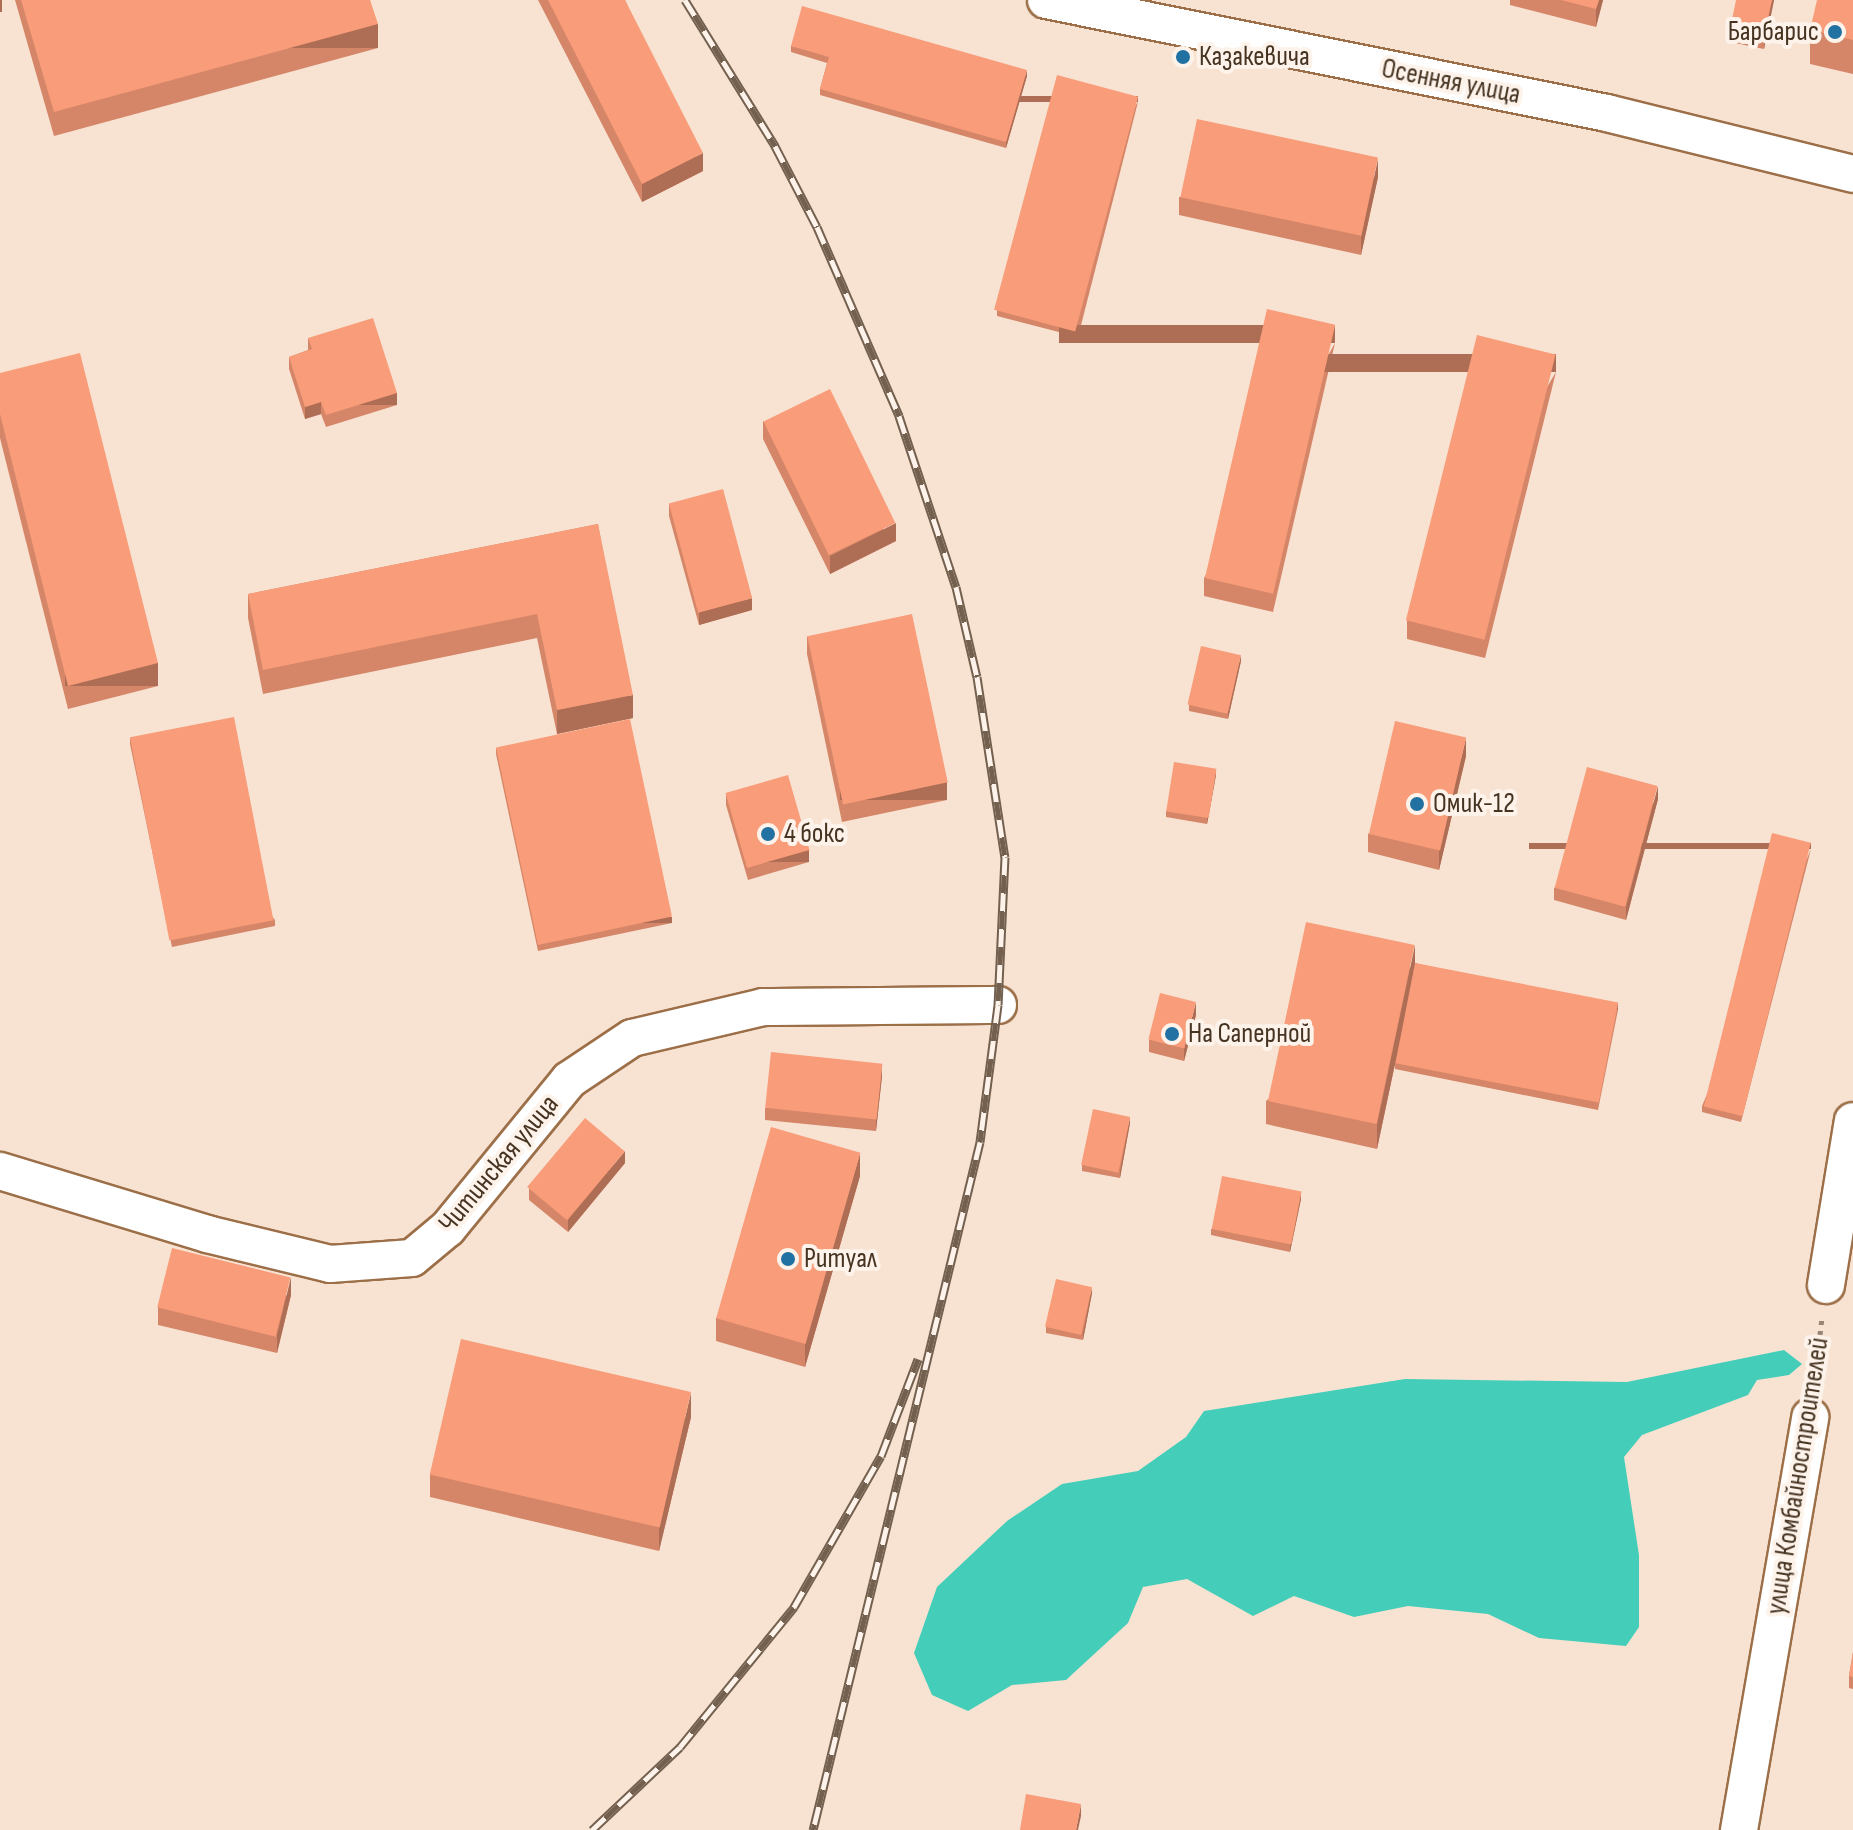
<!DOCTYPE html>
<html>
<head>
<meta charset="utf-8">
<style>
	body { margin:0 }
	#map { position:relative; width:1853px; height:1830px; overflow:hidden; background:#f8e3d3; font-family:"Sofia Sans Condensed",sans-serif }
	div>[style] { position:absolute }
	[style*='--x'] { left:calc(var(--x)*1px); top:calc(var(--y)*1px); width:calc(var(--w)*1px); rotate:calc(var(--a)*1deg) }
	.water>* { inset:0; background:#44ceb9 }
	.path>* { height:5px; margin-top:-2.5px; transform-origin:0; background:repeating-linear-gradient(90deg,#998575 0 4px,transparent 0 10px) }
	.roads { filter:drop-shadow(2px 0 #9c6f48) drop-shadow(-2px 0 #9c6f48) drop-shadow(0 2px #9c6f48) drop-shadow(0 -2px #9c6f48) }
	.street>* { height:36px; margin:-18px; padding:0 18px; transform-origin:18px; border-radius:18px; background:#fff }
	.rail>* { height:9px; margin-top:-4.5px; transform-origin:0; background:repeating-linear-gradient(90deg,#fdf3ea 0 18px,#73604f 0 36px); box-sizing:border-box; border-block:2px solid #73604f }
	.wall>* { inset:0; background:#d58668 }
	.shaded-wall>* { inset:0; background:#ae6d55; transform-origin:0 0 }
	.building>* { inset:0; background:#f89c79; transform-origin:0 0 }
	.dots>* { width:22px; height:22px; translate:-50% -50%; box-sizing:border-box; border:4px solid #fdf3ea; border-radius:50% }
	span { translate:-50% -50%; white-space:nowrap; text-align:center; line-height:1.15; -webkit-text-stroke:8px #fdf3ea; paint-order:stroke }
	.poi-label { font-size:28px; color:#463322 }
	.right { translate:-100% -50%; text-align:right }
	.left { translate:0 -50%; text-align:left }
	.street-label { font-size:28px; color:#463322 }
</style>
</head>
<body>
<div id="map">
	<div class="water">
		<i style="clip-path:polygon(1784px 1350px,1802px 1364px,1789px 1375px,1757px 1380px,1748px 1395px,1642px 1435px,1624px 1457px,1639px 1555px,1639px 1627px,1626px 1646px,1539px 1638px,1488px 1614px,1408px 1606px,1354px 1617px,1294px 1596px,1253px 1616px,1187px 1579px,1143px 1587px,1128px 1623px,1066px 1680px,1012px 1685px,968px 1711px,932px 1695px,914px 1653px,937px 1587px,1007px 1521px,1062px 1484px,1138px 1471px,1186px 1437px,1204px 1411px,1405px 1379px,1627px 1382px)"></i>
	</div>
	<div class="path">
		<i style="--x:1814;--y:1384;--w:66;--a:-83.1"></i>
	</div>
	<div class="roads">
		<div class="street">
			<i style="--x:1046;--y:0;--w:572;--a:11.39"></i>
			<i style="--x:1607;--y:113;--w:253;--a:13.9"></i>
			<i style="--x:0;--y:1171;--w:216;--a:16.9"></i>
			<i style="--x:207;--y:1234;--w:127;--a:13.7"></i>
			<i style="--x:330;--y:1264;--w:82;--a:-4.2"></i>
			<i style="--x:412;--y:1258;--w:47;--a:-39.8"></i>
			<i style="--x:448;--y:1228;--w:191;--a:-50.7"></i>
			<i style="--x:569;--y:1080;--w:76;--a:-33.7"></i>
			<i style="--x:632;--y:1038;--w:135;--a:-13.3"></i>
			<i style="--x:763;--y:1007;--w:235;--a:-0.5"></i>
			<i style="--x:1826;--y:1285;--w:166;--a:-80.7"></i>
			<i style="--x:1739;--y:1830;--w:419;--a:-80.2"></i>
		</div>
	</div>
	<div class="rail">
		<i style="--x:685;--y:0;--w:172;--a:58.3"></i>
		<i style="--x:775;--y:146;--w:91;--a:62.6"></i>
		<i style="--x:817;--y:227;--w:206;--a:66.5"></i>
		<i style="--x:899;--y:416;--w:180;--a:71.6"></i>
		<i style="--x:956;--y:587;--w:92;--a:76.9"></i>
		<i style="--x:977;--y:677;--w:182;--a:81.2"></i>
		<i style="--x:1005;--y:857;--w:148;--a:92.7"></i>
		<i style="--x:998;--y:1005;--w:138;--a:97.5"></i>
		<i style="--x:980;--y:1142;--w:708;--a:103.64"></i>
		<i style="--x:592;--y:1830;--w:121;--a:-43.3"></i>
		<i style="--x:680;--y:1747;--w:181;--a:-50.8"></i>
		<i style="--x:794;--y:1607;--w:174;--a:-60.1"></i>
		<i style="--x:881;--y:1456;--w:104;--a:-69.1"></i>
	</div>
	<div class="wall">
		<i style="clip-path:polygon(15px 0,370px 0,378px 48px,54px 136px)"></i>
		<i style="clip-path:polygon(538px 0,625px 0,703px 171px,642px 202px)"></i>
		<i style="clip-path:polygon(1510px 0,1603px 0,1596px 27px,1510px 5px)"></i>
		<i style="clip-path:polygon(1774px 0,1764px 49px,1730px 42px,1730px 29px)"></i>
		<i style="clip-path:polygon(1853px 0,1853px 74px,1810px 64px,1810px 30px)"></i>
		<i style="clip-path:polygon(791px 46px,1027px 76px,1006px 148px,820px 95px,820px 89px,827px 63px,791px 52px)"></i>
		<i style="clip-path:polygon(1138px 102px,1078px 337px,997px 316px,997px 310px)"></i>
		<i style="clip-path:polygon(1378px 177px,1361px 255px,1179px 215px,1179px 197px)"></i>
		<i style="clip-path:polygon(308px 338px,397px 405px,326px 427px,321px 414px,305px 419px,289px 369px,289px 357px,308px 350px)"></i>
		<i style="clip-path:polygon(1335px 343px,1273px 612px,1204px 596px,1204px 578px)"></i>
		<i style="clip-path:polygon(1556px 372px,1485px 658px,1407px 639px,1407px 621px)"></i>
		<i style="clip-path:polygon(0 373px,158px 686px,68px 709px,0 438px)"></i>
		<i style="clip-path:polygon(763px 421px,896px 541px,830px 574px,763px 439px)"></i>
		<i style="clip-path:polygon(669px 503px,752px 610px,699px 625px,669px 516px)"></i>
		<i style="clip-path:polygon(598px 524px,633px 718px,557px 734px,537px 638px,263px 694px,248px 618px,248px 594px)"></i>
		<i style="clip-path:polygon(807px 636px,947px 800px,842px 822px,807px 654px)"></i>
		<i style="clip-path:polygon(1241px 661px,1228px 719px,1189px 711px,1189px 705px)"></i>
		<i style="clip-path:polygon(130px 738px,275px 920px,275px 926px,172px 947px,130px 744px)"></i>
		<i style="clip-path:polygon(496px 748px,672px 923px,538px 951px,496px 754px)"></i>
		<i style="clip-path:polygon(1466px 756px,1439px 870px,1368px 852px,1368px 834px)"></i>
		<i style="clip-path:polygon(1216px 775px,1207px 824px,1166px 817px,1166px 811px)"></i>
		<i style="clip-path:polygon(726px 793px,809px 862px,748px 880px,726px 805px)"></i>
		<i style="clip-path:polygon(1658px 799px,1626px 920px,1554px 900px,1554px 888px)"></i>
		<i style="clip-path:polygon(1811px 849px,1741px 1122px,1702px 1112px,1702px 1106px)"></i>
		<i style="clip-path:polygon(1415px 963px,1618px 1010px,1598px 1110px,1395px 1069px,1395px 1064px,1377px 1149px,1266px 1124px,1266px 1101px)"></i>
		<i style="clip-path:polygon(1196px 1015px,1184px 1061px,1149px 1052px,1149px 1040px)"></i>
		<i style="clip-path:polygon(882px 1076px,876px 1131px,765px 1120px,765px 1108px)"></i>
		<i style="clip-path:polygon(1130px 1123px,1120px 1178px,1082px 1171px,1082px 1165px)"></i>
		<i style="clip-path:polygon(625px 1163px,568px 1232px,529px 1200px,529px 1188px)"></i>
		<i style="clip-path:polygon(860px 1176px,805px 1367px,716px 1341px,716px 1318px)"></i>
		<i style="clip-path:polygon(1301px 1199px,1290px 1252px,1211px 1235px,1211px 1229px)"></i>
		<i style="clip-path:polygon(1092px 1293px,1083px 1340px,1046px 1333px,1046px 1327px)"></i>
		<i style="clip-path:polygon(291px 1295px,277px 1353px,158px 1325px,158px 1307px)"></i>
		<i style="clip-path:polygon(691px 1417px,659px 1551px,430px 1497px,430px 1474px)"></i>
		<i style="clip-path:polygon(1853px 1652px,1853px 1689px,1849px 1688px,1849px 1676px)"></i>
	</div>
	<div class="shaded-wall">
		<i style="left:0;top:0;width:2px;height:12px"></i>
		<i style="clip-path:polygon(1599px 0,1603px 0,1596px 27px,1596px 9px)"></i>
		<i style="clip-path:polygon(1772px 0,1774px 0,1764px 49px,1764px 36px)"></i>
		<i style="left:378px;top:24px;width:24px;height:336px;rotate:90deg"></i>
		<i style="clip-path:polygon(1027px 70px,1027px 76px,1006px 148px,1006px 142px)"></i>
		<i style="left:1138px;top:96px;width:6px;height:243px;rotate:90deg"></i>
		<i style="clip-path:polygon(703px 153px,703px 171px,642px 202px,642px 184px)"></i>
		<i style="clip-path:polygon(1378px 159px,1378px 177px,1361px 255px,1361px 237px)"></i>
		<i style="left:1335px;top:325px;width:18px;height:276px;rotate:90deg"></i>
		<i style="left:1556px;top:354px;width:18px;height:295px;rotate:90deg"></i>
		<i style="left:397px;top:393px;width:12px;height:74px;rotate:90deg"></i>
		<i style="clip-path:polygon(321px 402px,321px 414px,305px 419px,305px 407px)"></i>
		<i style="clip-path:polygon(896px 523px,896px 541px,830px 574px,830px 556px)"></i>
		<i style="clip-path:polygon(752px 598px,752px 610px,699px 625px,699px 612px)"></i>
		<i style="clip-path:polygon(1241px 655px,1241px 661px,1228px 719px,1228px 713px)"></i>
		<i style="left:158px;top:663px;width:23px;height:93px;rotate:90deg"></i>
		<i style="clip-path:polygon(633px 695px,633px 718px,557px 734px,557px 710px)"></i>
		<i style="clip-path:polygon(1466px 738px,1466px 756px,1439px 870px,1439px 851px)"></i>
		<i style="clip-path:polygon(1216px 769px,1216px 775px,1207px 824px,1207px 818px)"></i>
		<i style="left:947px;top:782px;width:18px;height:107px;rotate:90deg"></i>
		<i style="clip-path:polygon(1658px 786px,1658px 799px,1626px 920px,1626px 907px)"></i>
		<i style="left:1811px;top:843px;width:6px;height:282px;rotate:90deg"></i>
		<i style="left:809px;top:850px;width:12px;height:64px;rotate:90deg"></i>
		<i style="left:672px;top:917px;width:6px;height:137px;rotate:90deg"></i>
		<i style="clip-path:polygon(1415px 945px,1415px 969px,1377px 1149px,1377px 1125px)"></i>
		<i style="clip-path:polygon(1196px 1002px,1196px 1015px,1184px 1061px,1184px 1049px)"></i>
		<i style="left:1618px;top:1004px;width:6px;height:102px;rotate:90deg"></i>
		<i style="clip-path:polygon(882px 1064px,882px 1076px,876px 1131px,876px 1119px)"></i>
		<i style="clip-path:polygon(1130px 1117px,1130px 1123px,1120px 1178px,1120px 1172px)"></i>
		<i style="clip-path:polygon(625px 1151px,625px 1163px,568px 1232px,568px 1220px)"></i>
		<i style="clip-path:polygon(860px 1153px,860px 1176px,805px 1367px,805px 1344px)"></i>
		<i style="clip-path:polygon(1301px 1192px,1301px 1199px,1290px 1252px,1290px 1246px)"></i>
		<i style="clip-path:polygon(291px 1277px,291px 1295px,277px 1353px,277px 1335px)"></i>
		<i style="clip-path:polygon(1092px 1287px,1092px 1293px,1083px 1340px,1083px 1334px)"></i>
		<i style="clip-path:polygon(691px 1393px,691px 1417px,659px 1551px,659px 1528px)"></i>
		<i style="clip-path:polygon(1081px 1804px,1081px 1816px,1078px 1830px,1076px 1830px)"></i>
	</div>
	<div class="building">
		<i style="clip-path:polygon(21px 0,370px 0,378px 24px,54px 112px)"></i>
		<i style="clip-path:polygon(548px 0,625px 0,703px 153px,642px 184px)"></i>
		<i style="clip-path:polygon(1561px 0,1599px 0,1596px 9px)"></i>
		<i style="clip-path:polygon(1736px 0,1772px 0,1764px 36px,1730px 29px)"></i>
		<i style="clip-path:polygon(1817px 0,1853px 0,1853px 40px,1810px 30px)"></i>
		<i style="clip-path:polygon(802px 6px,1027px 70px,1006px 142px,820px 89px,829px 57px,791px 46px)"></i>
		<i style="left:1057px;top:75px;width:84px;height:243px;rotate:15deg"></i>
		<i style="left:1197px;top:119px;width:185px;height:80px;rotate:12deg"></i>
		<i style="left:1267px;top:309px;width:70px;height:276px;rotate:13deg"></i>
		<i style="clip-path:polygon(373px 318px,397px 393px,326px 415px,321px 402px,305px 407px,289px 357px,312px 349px,308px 338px)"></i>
		<i style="left:1477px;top:335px;width:81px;height:294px;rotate:14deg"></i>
		<i style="clip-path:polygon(80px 353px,158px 663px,68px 686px,0 414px,0 373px)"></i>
		<i style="left:830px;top:389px;width:149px;height:74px;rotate:64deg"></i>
		<i style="left:723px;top:489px;width:113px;height:56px;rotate:75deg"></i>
		<i style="clip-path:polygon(598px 524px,633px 695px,557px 710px,537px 614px,263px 670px,248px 594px)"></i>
		<i style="left:912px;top:614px;width:172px;height:107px;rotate:78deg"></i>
		<i style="left:1201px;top:646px;width:41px;height:60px;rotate:13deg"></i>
		<i style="left:234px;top:717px;width:207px;height:106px;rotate:79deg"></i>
		<i style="left:630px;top:719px;width:202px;height:137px;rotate:78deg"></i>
		<i style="left:1395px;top:721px;width:73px;height:116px;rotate:13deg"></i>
		<i style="left:1174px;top:762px;width:43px;height:50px;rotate:9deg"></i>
		<i style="left:1587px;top:767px;width:73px;height:125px;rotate:15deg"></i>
		<i style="left:788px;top:775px;width:78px;height:65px;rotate:74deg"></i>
		<i style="left:1772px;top:833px;width:40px;height:282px;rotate:14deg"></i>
		<i style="left:1306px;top:922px;width:111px;height:183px;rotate:12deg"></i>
		<i style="left:1415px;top:963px;width:207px;height:102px;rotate:11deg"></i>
		<i style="left:1160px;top:993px;width:37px;height:48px;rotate:14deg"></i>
		<i style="left:771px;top:1052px;width:112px;height:56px;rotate:6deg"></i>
		<i style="left:1093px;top:1109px;width:38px;height:57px;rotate:12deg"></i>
		<i style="left:585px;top:1118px;width:52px;height:90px;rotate:40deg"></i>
		<i style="left:771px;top:1127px;width:93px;height:199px;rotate:16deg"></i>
		<i style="left:1222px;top:1176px;width:81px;height:54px;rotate:11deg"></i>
		<i style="left:172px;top:1248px;width:122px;height:61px;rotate:14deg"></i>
		<i style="left:1056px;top:1279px;width:37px;height:49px;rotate:13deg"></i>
		<i style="left:461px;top:1339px;width:236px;height:139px;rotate:13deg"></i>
		<i style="clip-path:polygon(1853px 1652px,1853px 1677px,1849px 1676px)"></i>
		<i style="clip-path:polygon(1026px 1794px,1081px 1804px,1076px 1830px,1020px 1830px)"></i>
	</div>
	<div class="dots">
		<i style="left:1835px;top:32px;background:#2171a3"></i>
		<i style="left:1183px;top:57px;background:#2171a3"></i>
		<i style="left:1417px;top:804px;background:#2171a3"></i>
		<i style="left:768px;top:834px;background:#2171a3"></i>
		<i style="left:1172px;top:1034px;background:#2171a3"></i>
		<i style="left:788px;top:1259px;background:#2171a3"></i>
	</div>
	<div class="poi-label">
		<span class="right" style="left:1819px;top:32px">Барбарис</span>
		<span class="left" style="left:1199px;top:57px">Казакевича</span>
		<span class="left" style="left:1433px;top:804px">Омик-12</span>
		<span class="left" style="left:784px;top:834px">4 бокс</span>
		<span class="left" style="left:1188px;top:1034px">На Саперной</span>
		<span class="left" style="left:804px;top:1259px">Ритуал</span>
	</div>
	<div class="street-label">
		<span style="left:1451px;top:82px;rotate:11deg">Осенняя улица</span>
		<span style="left:499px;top:1164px;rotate:-50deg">Читинская улица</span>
		<span style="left:1798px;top:1476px;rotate:-81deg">улица Комбайностроителей</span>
	</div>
</div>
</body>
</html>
